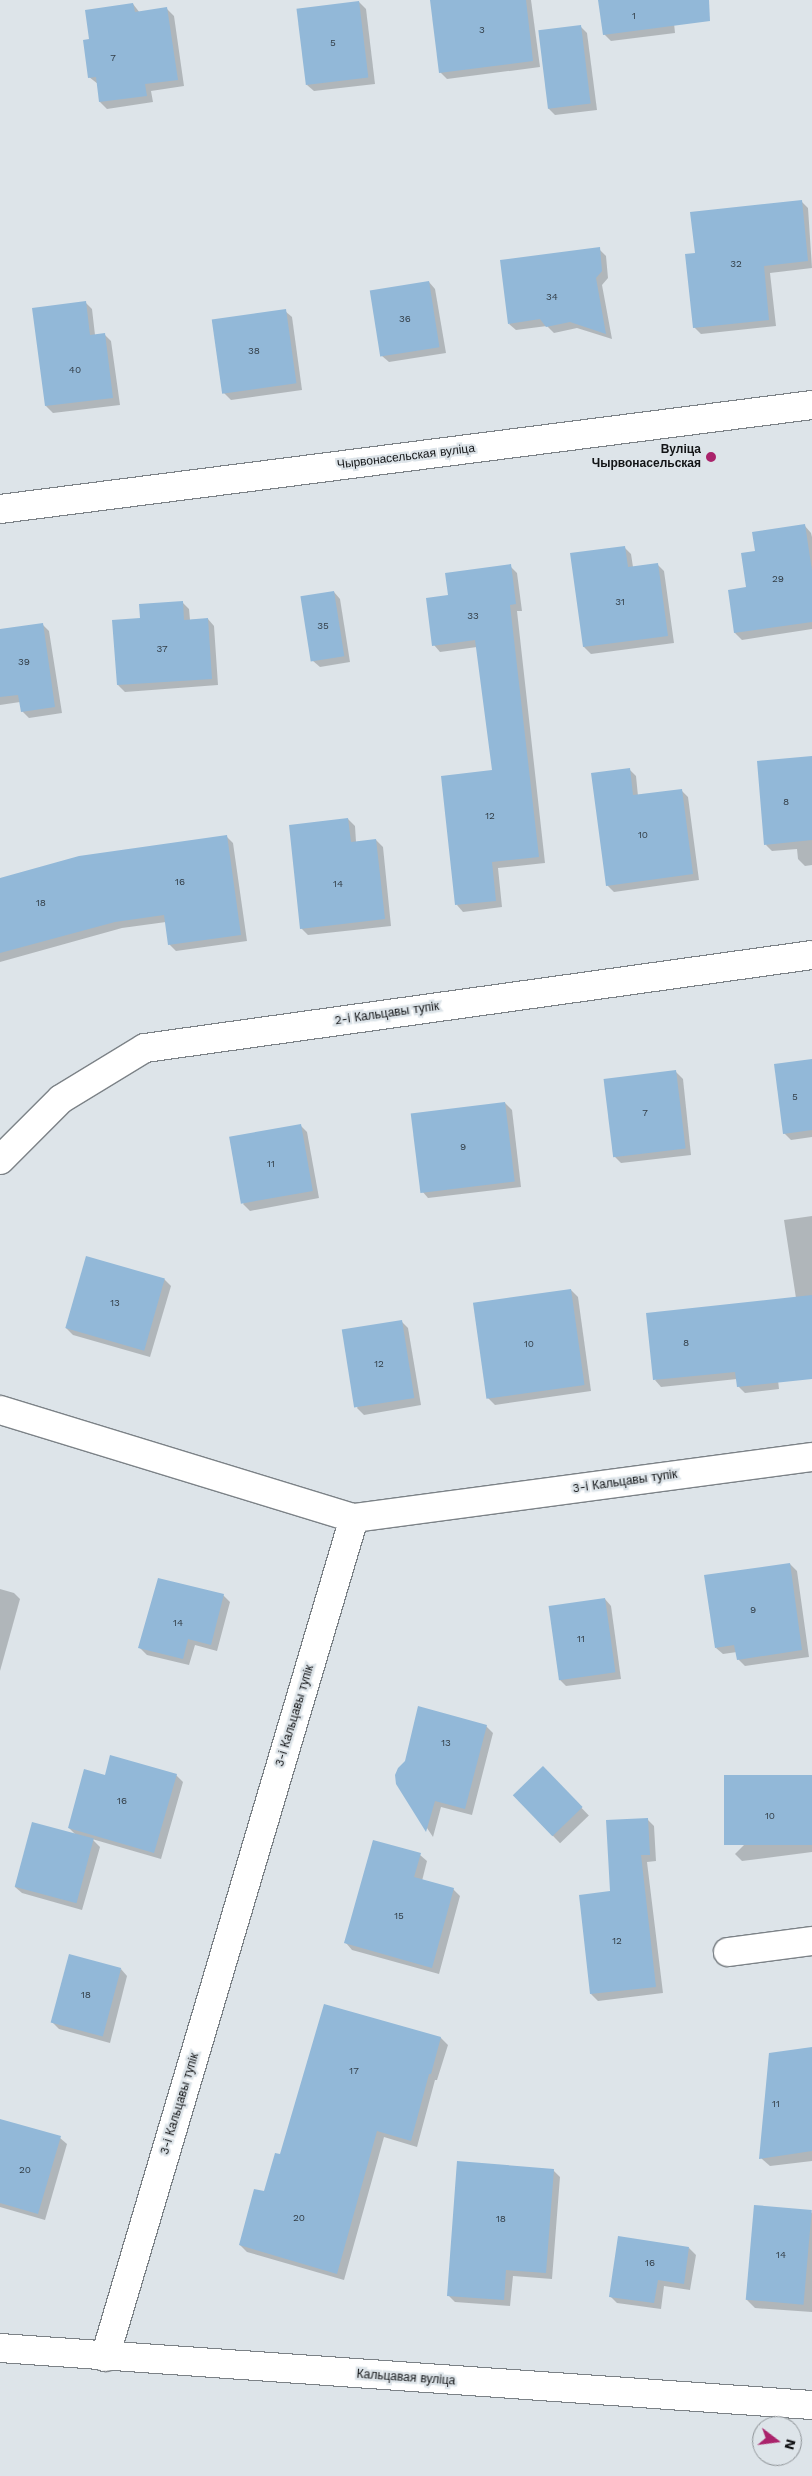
<!DOCTYPE html>
<html>
<head>
<meta charset="utf-8">
<style>
	body { margin:0 }
	#map { position:relative; width:812px; height:2476px; overflow:hidden; background:#dde4e9; font-family:"Work Sans",sans-serif }
	div>[style] { position:absolute }
	[style*='--x'] { left:calc(var(--x)*1px); top:calc(var(--y)*1px); width:calc(var(--w)*1px); rotate:calc(var(--a)*1deg) }
	.shadow>* { inset:0; background:#0003; transform-origin:0 0 }
	.building>* { inset:0; background:#92b8d8; transform-origin:0 0 }
	.roads { filter:drop-shadow(1px 0 #7c8287) drop-shadow(-1px 0 #7c8287) drop-shadow(0 1px #7c8287) drop-shadow(0 -1px #7c8287) }
	.minor>* { height:28px; margin:-14px; padding:0 14px; transform-origin:14px; border-radius:14px; background:#fff }
	.dots>* { width:14px; height:14px; translate:-50% -50%; box-sizing:border-box; border:2px solid #dde4e9; border-radius:50% }
	span { translate:-50% -50%; white-space:nowrap; text-align:center; line-height:1.15; -webkit-text-stroke:4.5px #dde4e9; paint-order:stroke }
	.number-label { font-size:10px; color:#323d46 }
	.number-label span { -webkit-text-stroke-width:0 }
	.poi-label { font-size:12px; color:#121416; font-weight:700 }
	.right { translate:-100% -50%; text-align:right }
	.street-label { font-size:12px; color:#121416 }
	.north { position:absolute; left:752px; top:2416px; width:50px; height:50px; box-sizing:border-box; background:#dde4e9; border:1px solid #8c9195; border-radius:50%; rotate:105deg; font-size:14px; font-weight:700; line-height:20px; text-align:center; color:#121416 }
	.north::after { content:''; display:block; margin:auto; width:18px; height:22px; background:#aa236b; clip-path:polygon(50% 0,100% 100%,50% 72%,0 100%) }
</style>
</head>
<body>
<div id="map">
	<div class="shadow">
		<i style="clip-path:polygon(431px 0,531px 0,540px 67px,447px 79px,440px 72px)"></i>
		<i style="clip-path:polygon(600px 0,698px 0,673px 13px,675px 33px,611px 41px,604px 34px)"></i>
		<i style="clip-path:polygon(359px 2px,366px 9px,375px 84px,314px 91px,307px 85px)"></i>
		<i style="clip-path:polygon(133px 4px,140px 13px,167px 9px,174px 16px,184px 86px,151px 91px,153px 102px,107px 109px,100px 102px,98px 84px,89px 77px)"></i>
		<i style="clip-path:polygon(581px 27px,587px 33px,597px 110px,555px 115px,548px 108px)"></i>
		<i style="clip-path:polygon(801px 201px,808px 208px,812px 268px,770px 273px,776px 326px,701px 334px,694px 327px,696px 254px)"></i>
		<i style="clip-path:polygon(599px 249px,606px 256px,608px 278px,602px 285px,612px 339px,577px 328px,554px 333px,547px 326px,516px 330px,509px 324px)"></i>
		<i style="clip-path:polygon(429px 282px,435px 289px,446px 353px,389px 362px,382px 356px)"></i>
		<i style="clip-path:polygon(85px 302px,92px 309px,95px 335px,104px 334px,111px 341px,120px 405px,53px 413px,46px 406px)"></i>
		<i style="clip-path:polygon(285px 311px,292px 317px,302px 390px,231px 400px,224px 393px)"></i>
		<i style="clip-path:polygon(805px 526px,811px 533px,812px 537px,812px 629px,742px 640px,735px 633px,730px 591px,747px 588px,757px 552px)"></i>
		<i style="clip-path:polygon(624px 547px,631px 554px,633px 567px,657px 564px,664px 571px,674px 643px,591px 654px,584px 647px,572px 554px)"></i>
		<i style="clip-path:polygon(510px 566px,517px 573px,522px 611px,517px 611px,545px 863px,498px 868px,502px 907px,463px 912px,457px 905px,493px 771px,477px 647px,440px 652px,434px 645px)"></i>
		<i style="clip-path:polygon(334px 592px,340px 599px,350px 662px,320px 667px,313px 661px)"></i>
		<i style="clip-path:polygon(182px 602px,189px 609px,190px 620px,208px 619px,214px 626px,218px 685px,125px 692px,118px 685px,141px 619px)"></i>
		<i style="clip-path:polygon(42px 624px,49px 631px,62px 713px,29px 718px,22px 711px,20px 702px,0 705px,0 630px)"></i>
		<i style="clip-path:polygon(812px 757px,812px 865px,805px 866px,798px 859px,797px 849px,772px 851px,766px 845px)"></i>
		<i style="clip-path:polygon(629px 769px,636px 776px,638px 796px,681px 790px,688px 797px,699px 880px,614px 892px,607px 885px)"></i>
		<i style="clip-path:polygon(348px 819px,355px 826px,356px 842px,376px 840px,383px 847px,391px 926px,308px 935px,301px 928px)"></i>
		<i style="clip-path:polygon(226px 836px,233px 843px,247px 941px,176px 951px,169px 944px,166px 922px,122px 928px,0 962px,0 879px)"></i>
		<i style="clip-path:polygon(812px 1060px,812px 1137px,791px 1140px,784px 1133px)"></i>
		<i style="clip-path:polygon(676px 1072px,683px 1079px,691px 1155px,621px 1163px,614px 1156px)"></i>
		<i style="clip-path:polygon(505px 1103px,512px 1110px,521px 1187px,428px 1198px,422px 1191px)"></i>
		<i style="clip-path:polygon(300px 1125px,307px 1132px,319px 1198px,250px 1211px,243px 1204px)"></i>
		<i style="clip-path:polygon(812px 1216px,812px 1366px,777px 1371px,779px 1389px,745px 1393px,738px 1386px,737px 1379px,661px 1387px,655px 1380px,796px 1298px,784px 1220px)"></i>
		<i style="clip-path:polygon(164px 1279px,171px 1286px,150px 1357px,73px 1335px,66px 1328px)"></i>
		<i style="clip-path:polygon(571px 1290px,578px 1297px,591px 1391px,495px 1405px,488px 1398px)"></i>
		<i style="clip-path:polygon(401px 1321px,408px 1328px,421px 1405px,364px 1415px,357px 1408px)"></i>
		<i style="clip-path:polygon(790px 1564px,797px 1571px,809px 1657px,745px 1666px,738px 1659px,737px 1652px,723px 1654px,716px 1648px)"></i>
		<i style="clip-path:polygon(0 1589px,14px 1593px,20px 1599px,0 1671px)"></i>
		<i style="clip-path:polygon(223px 1595px,230px 1602px,217px 1651px,195px 1645px,189px 1665px,147px 1655px,140px 1648px)"></i>
		<i style="clip-path:polygon(605px 1599px,611px 1606px,621px 1679px,566px 1686px,559px 1679px)"></i>
		<i style="clip-path:polygon(486px 1726px,493px 1733px,472px 1815px,441px 1807px,433px 1837px,397px 1783px)"></i>
		<i style="left:543px;top:1768px;width:66px;height:40px;rotate:46deg"></i>
		<i style="clip-path:polygon(176px 1775px,183px 1782px,161px 1859px,92px 1839px,100px 1847px,82px 1910px,22px 1893px,15px 1887px,77px 1836px,69px 1828px,106px 1776px)"></i>
		<i style="clip-path:polygon(812px 1777px,812px 1852px,742px 1861px,735px 1854px)"></i>
		<i style="clip-path:polygon(647px 1819px,654px 1826px,656px 1861px,647px 1862px,663px 1993px,598px 2001px,591px 1994px,612px 1892px)"></i>
		<i style="clip-path:polygon(420px 1855px,427px 1861px,422px 1881px,453px 1889px,460px 1896px,439px 1974px,352px 1950px,346px 1943px)"></i>
		<i style="clip-path:polygon(121px 1969px,127px 1976px,110px 2043px,59px 2029px,52px 2022px)"></i>
		<i style="clip-path:polygon(325px 2005px,441px 2038px,448px 2045px,437px 2080px,435px 2080px,417px 2147px,384px 2137px,344px 2280px,247px 2252px,240px 2245px,281px 2155px)"></i>
		<i style="clip-path:polygon(812px 2048px,812px 2161px,770px 2166px,761px 2158px)"></i>
		<i style="clip-path:polygon(0 2120px,60px 2138px,67px 2144px,45px 2220px,0 2207px)"></i>
		<i style="clip-path:polygon(553px 2170px,560px 2177px,552px 2279px,513px 2276px,510px 2306px,455px 2302px,448px 2295px)"></i>
		<i style="clip-path:polygon(812px 2212px,812px 2312px,755px 2308px,746px 2299px)"></i>
		<i style="clip-path:polygon(689px 2248px,696px 2255px,690px 2290px,664px 2286px,661px 2309px,617px 2303px,610px 2296px)"></i>
	</div>
	<div class="building">
		<i style="clip-path:polygon(430px 0,526px 0,533px 61px,439px 73px)"></i>
		<i style="clip-path:polygon(598px 0,709px 0,710px 21px,603px 35px)"></i>
		<i style="left:359px;top:1px;width:77px;height:63px;rotate:83deg"></i>
		<i style="clip-path:polygon(133px 3px,135px 12px,167px 7px,178px 80px,145px 84px,147px 96px,99px 102px,96px 77px,88px 78px,83px 40px,89px 39px,85px 10px)"></i>
		<i style="left:581px;top:25px;width:79px;height:43px;rotate:83deg"></i>
		<i style="clip-path:polygon(802px 200px,808px 261px,764px 266px,769px 320px,693px 328px,685px 254px,695px 253px,690px 212px)"></i>
		<i style="clip-path:polygon(600px 247px,602px 271px,596px 278px,606px 334px,570px 322px,546px 327px,540px 319px,508px 324px,500px 260px)"></i>
		<i style="left:429px;top:281px;width:67px;height:60px;rotate:81deg"></i>
		<i style="clip-path:polygon(86px 301px,90px 335px,105px 333px,113px 398px,45px 406px,32px 308px)"></i>
		<i style="left:286px;top:309px;width:75px;height:75px;rotate:82deg"></i>
		<i style="clip-path:polygon(805px 524px,812px 571px,812px 622px,734px 633px,728px 590px,746px 587px,741px 553px,755px 551px,752px 532px)"></i>
		<i style="clip-path:polygon(625px 546px,628px 567px,658px 563px,668px 636px,583px 647px,570px 553px)"></i>
		<i style="clip-path:polygon(511px 564px,516px 604px,510px 605px,539px 857px,492px 862px,496px 901px,455px 905px,441px 776px,492px 770px,475px 640px,432px 646px,426px 598px,448px 595px,445px 573px)"></i>
		<i style="left:334px;top:591px;width:66px;height:34px;rotate:81deg"></i>
		<i style="clip-path:polygon(183px 601px,184px 620px,208px 618px,212px 679px,117px 685px,112px 620px,140px 618px,139px 604px)"></i>
		<i style="clip-path:polygon(43px 623px,55px 707px,21px 712px,18px 695px,0 697px,0 629px)"></i>
		<i style="clip-path:polygon(812px 756px,812px 840px,764px 845px,757px 761px)"></i>
		<i style="clip-path:polygon(630px 768px,633px 795px,682px 789px,693px 874px,606px 886px,591px 773px)"></i>
		<i style="clip-path:polygon(348px 818px,351px 842px,376px 839px,385px 919px,300px 929px,289px 825px)"></i>
		<i style="clip-path:polygon(227px 835px,241px 935px,168px 945px,164px 915px,115px 922px,0 953px,0 878px,79px 856px)"></i>
		<i style="clip-path:polygon(812px 1059px,812px 1130px,783px 1134px,774px 1064px)"></i>
		<i style="left:676px;top:1070px;width:79px;height:73px;rotate:83deg"></i>
		<i style="left:505px;top:1102px;width:80px;height:95px;rotate:83deg"></i>
		<i style="left:301px;top:1124px;width:68px;height:73px;rotate:80deg"></i>
		<i style="left:86px;top:1256px;width:82px;height:75px;rotate:16deg"></i>
		<i style="left:571px;top:1289px;width:97px;height:99px;rotate:82deg"></i>
		<i style="clip-path:polygon(812px 1295px,812px 1379px,737px 1387px,735px 1372px,653px 1380px,646px 1313px)"></i>
		<i style="left:402px;top:1320px;width:79px;height:61px;rotate:81deg"></i>
		<i style="clip-path:polygon(790px 1563px,802px 1650px,737px 1660px,734px 1645px,715px 1648px,704px 1575px)"></i>
		<i style="clip-path:polygon(158px 1578px,224px 1594px,211px 1645px,188px 1639px,183px 1659px,138px 1648px)"></i>
		<i style="left:605px;top:1598px;width:75px;height:57px;rotate:82deg"></i>
		<i style="clip-path:polygon(418px 1706px,487px 1725px,465px 1809px,435px 1801px,426px 1832px,396px 1784px,395px 1775px,398px 1768px,405px 1761px)"></i>
		<i style="clip-path:polygon(110px 1755px,177px 1774px,154px 1853px,68px 1828px,84px 1769px,105px 1775px)"></i>
		<i style="left:543px;top:1766px;width:57px;height:42px;rotate:46deg"></i>
		<i style="left:812px;top:1775px;width:70px;height:88px;rotate:90deg"></i>
		<i style="clip-path:polygon(648px 1818px,650px 1855px,641px 1855px,656px 1987px,590px 1994px,579px 1895px,610px 1891px,606px 1820px)"></i>
		<i style="left:32px;top:1822px;width:64px;height:67px;rotate:15deg"></i>
		<i style="clip-path:polygon(373px 1840px,421px 1853px,414px 1877px,454px 1888px,432px 1968px,344px 1943px)"></i>
		<i style="left:69px;top:1954px;width:54px;height:71px;rotate:15deg"></i>
		<i style="clip-path:polygon(324px 2004px,441px 2037px,431px 2074px,429px 2074px,411px 2141px,377px 2131px,337px 2274px,239px 2245px,254px 2189px,264px 2191px,275px 2153px,280px 2154px)"></i>
		<i style="clip-path:polygon(812px 2047px,812px 2151px,759px 2159px,769px 2053px)"></i>
		<i style="clip-path:polygon(0 2119px,61px 2136px,38px 2214px,0 2203px)"></i>
		<i style="clip-path:polygon(457px 2161px,554px 2169px,546px 2273px,506px 2270px,504px 2300px,447px 2296px)"></i>
		<i style="left:754px;top:2205px;width:58px;height:95px;rotate:5deg"></i>
		<i style="clip-path:polygon(618px 2236px,689px 2247px,684px 2284px,658px 2280px,654px 2303px,609px 2297px)"></i>
	</div>
	<div class="roads">
		<div class="minor">
			<i style="--x:0;--y:509;--w:819;--a:-7.3"></i>
			<i style="--x:0;--y:1160;--w:86;--a:-45"></i>
			<i style="--x:61;--y:1099;--w:98;--a:-31.3"></i>
			<i style="--x:145;--y:1048;--w:673;--a:-7.94"></i>
			<i style="--x:0;--y:1410;--w:370;--a:17"></i>
			<i style="--x:728;--y:1952;--w:85;--a:-7.5"></i>
			<i style="--x:0;--y:2348;--w:814;--a:4.02"></i>
			<i style="--x:105;--y:2357;--w:875;--a:-73.47"></i>
			<i style="--x:354;--y:1518;--w:462;--a:-7.6"></i>
		</div>
	</div>
	<div class="dots">
		<i style="left:711px;top:457px;background:#aa236b"></i>
	</div>
	<div class="number-label">
		<span style="left:634px;top:16px">1</span>
		<span style="left:482px;top:30px">3</span>
		<span style="left:333px;top:43px">5</span>
		<span style="left:113px;top:58px">7</span>
		<span style="left:736px;top:264px">32</span>
		<span style="left:552px;top:297px">34</span>
		<span style="left:405px;top:319px">36</span>
		<span style="left:254px;top:351px">38</span>
		<span style="left:75px;top:370px">40</span>
		<span style="left:778px;top:579px">29</span>
		<span style="left:620px;top:602px">31</span>
		<span style="left:473px;top:616px">33</span>
		<span style="left:323px;top:626px">35</span>
		<span style="left:162px;top:649px">37</span>
		<span style="left:24px;top:662px">39</span>
		<span style="left:786px;top:802px">8</span>
		<span style="left:490px;top:816px">12</span>
		<span style="left:643px;top:835px">10</span>
		<span style="left:180px;top:882px">16</span>
		<span style="left:338px;top:884px">14</span>
		<span style="left:41px;top:903px">18</span>
		<span style="left:795px;top:1097px">5</span>
		<span style="left:645px;top:1113px">7</span>
		<span style="left:463px;top:1147px">9</span>
		<span style="left:271px;top:1164px">11</span>
		<span style="left:115px;top:1303px">13</span>
		<span style="left:686px;top:1343px">8</span>
		<span style="left:529px;top:1344px">10</span>
		<span style="left:379px;top:1364px">12</span>
		<span style="left:753px;top:1610px">9</span>
		<span style="left:178px;top:1623px">14</span>
		<span style="left:581px;top:1639px">11</span>
		<span style="left:446px;top:1743px">13</span>
		<span style="left:122px;top:1801px">16</span>
		<span style="left:770px;top:1816px">10</span>
		<span style="left:399px;top:1916px">15</span>
		<span style="left:617px;top:1941px">12</span>
		<span style="left:86px;top:1995px">18</span>
		<span style="left:354px;top:2071px">17</span>
		<span style="left:776px;top:2104px">11</span>
		<span style="left:25px;top:2170px">20</span>
		<span style="left:299px;top:2218px">20</span>
		<span style="left:501px;top:2219px">18</span>
		<span style="left:781px;top:2255px">14</span>
		<span style="left:650px;top:2263px">16</span>
	</div>
	<div class="poi-label">
		<span class="right" style="left:701px;top:457px">Вуліца<br>Чырвонасельская</span>
	</div>
	<div class="street-label">
		<span style="left:406px;top:457px;rotate:-7deg">Чырвонасельская вуліца</span>
		<span style="left:387px;top:1014px;rotate:-8deg">2-і Кальцавы тупік</span>
		<span style="left:625px;top:1482px;rotate:-8deg">3-і Кальцавы тупік</span>
		<span style="left:295px;top:1716px;rotate:-73deg">3-і Кальцавы тупік</span>
		<span style="left:180px;top:2104px;rotate:-73deg">3-і Кальцавы тупік</span>
		<span style="left:406px;top:2378px;rotate:4deg">Кальцавая вуліца</span>
	</div>
	<div class="north">N</div>
</div>
</body>
</html>
